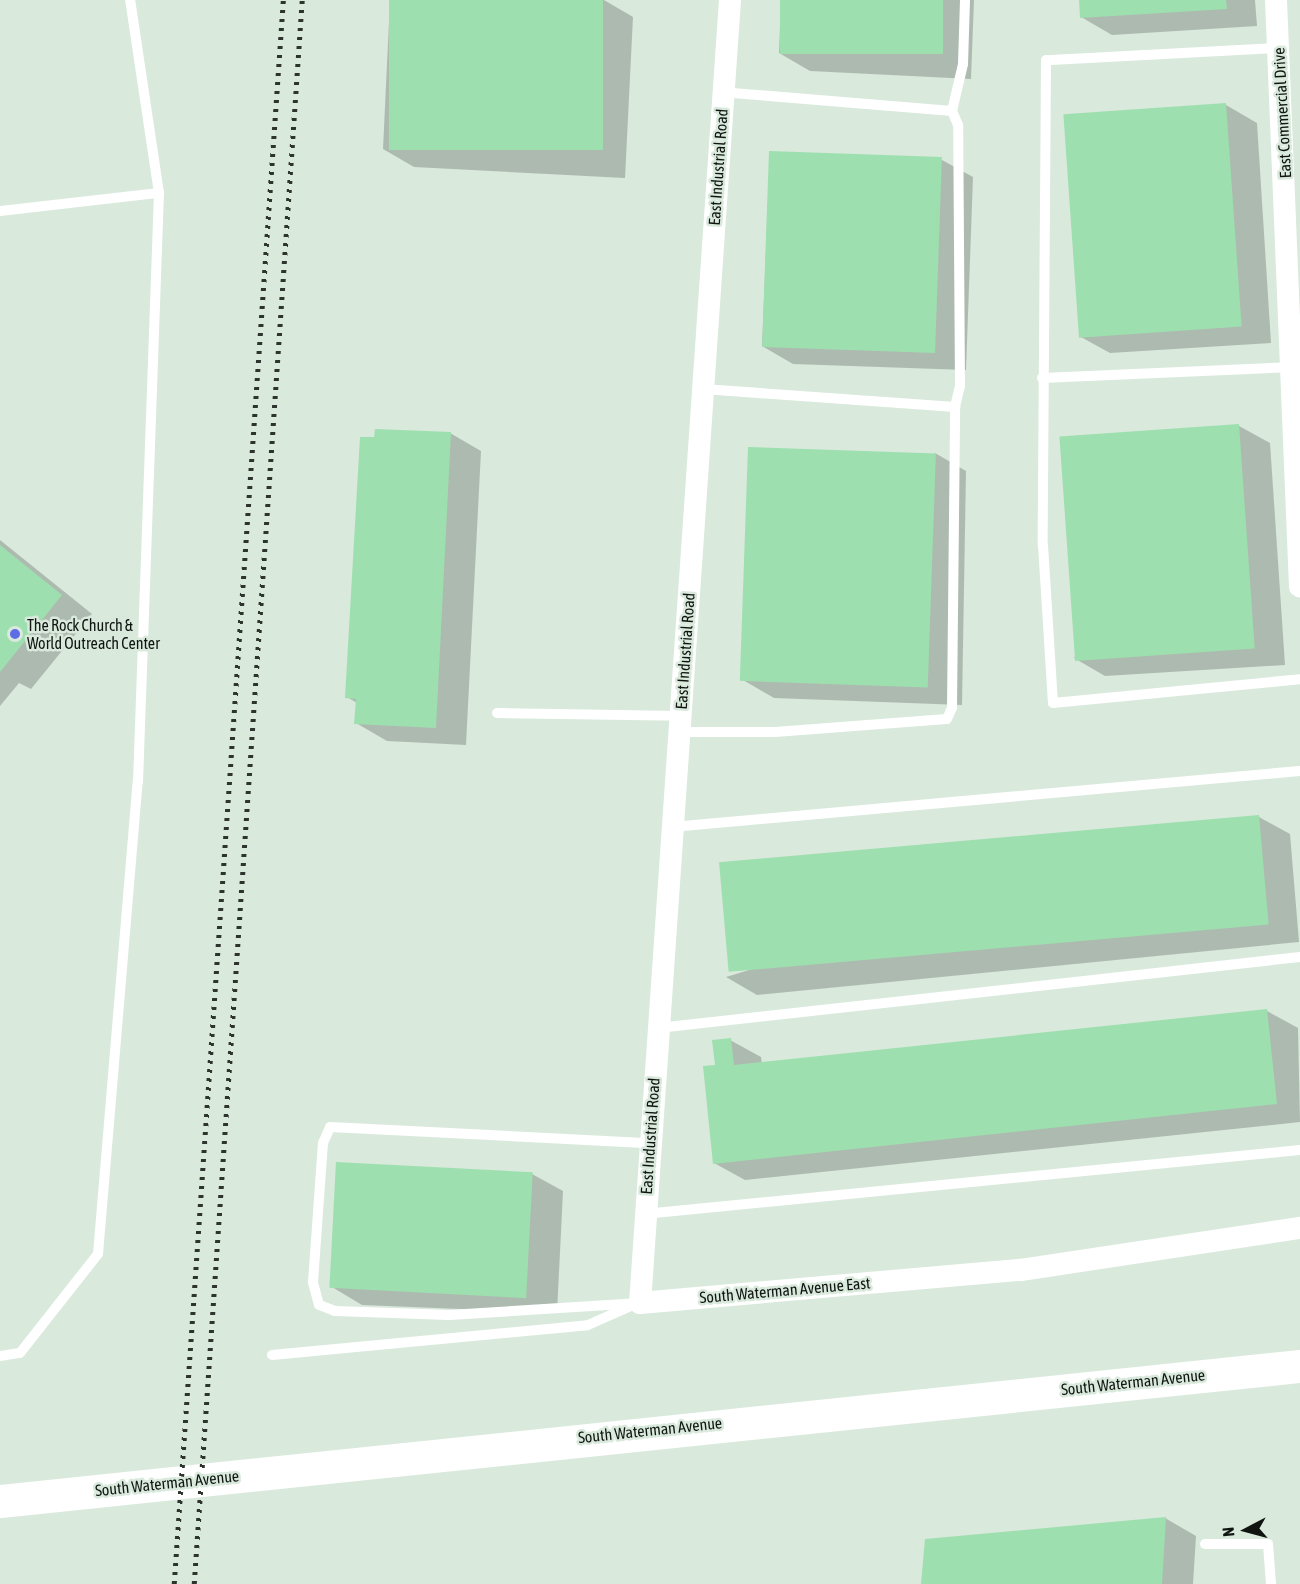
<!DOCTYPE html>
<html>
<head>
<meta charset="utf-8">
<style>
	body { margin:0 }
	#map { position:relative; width:1300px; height:1584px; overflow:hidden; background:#d9e9dc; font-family:"Asap Condensed",sans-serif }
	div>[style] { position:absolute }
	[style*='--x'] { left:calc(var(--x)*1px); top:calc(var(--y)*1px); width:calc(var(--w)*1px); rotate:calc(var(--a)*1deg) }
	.shadow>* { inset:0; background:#0003 }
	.building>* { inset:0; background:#9edfaf; transform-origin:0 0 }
	.lane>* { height:10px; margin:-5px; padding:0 5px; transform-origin:5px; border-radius:5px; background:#fff }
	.street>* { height:22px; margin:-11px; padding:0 11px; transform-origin:11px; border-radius:11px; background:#fff }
	.primary>* { height:33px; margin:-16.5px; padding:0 16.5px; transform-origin:16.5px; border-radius:16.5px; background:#fff }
	.rail>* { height:4.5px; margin-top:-2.25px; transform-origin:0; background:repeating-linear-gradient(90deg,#2d342e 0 3px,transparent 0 9px) }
	.dots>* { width:16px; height:16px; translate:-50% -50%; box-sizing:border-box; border:3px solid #d9e9dc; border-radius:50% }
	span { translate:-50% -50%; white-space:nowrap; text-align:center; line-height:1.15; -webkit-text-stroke:5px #d9e9dc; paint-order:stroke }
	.street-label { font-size:16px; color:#101511 }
	.poi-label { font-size:16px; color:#101511 }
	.left { translate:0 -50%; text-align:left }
	.north { position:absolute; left:1216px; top:1500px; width:60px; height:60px; -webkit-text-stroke:4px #d9e9dc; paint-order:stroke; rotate:264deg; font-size:16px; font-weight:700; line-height:24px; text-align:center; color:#101511 }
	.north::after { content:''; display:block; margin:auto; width:21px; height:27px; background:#101511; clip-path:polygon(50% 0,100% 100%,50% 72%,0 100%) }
</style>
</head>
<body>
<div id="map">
	<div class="shadow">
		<i style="clip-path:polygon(390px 0,604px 0,633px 17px,625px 178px,414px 167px,383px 149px)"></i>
		<i style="clip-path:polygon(781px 0,974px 0,971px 79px,810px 71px,779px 53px)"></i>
		<i style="clip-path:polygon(1080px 0,1255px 0,1257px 26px,1112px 35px,1081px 17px)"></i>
		<i style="clip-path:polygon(1226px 105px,1257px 123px,1271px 343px,1110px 353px,1079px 336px)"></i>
		<i style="clip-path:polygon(770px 153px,942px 160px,973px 177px,966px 370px,793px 364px,762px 346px)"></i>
		<i style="clip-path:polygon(1239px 426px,1270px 443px,1285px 665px,1105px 676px,1074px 658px)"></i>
		<i style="clip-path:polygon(450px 433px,481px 451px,466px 745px,387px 741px,356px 723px,357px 703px,347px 697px)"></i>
		<i style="clip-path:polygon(935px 453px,966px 471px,962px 705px,774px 698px,743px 680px)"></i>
		<i style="clip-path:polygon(0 540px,92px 614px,31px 689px,19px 683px,0 706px)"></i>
		<i style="clip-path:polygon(1259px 817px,1290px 834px,1299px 942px,757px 995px,726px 977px)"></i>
		<i style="clip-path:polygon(1267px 1011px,1298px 1028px,1300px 1122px,745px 1180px,714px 1163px,730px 1040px,761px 1057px,762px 1064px)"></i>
		<i style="clip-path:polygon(532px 1174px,563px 1191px,557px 1313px,362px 1305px,332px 1287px)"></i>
		<i style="clip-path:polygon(1165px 1518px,1196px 1536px,1193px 1584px,923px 1584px)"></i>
	</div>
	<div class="building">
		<i style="left:389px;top:0;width:214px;height:150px"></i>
		<i style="left:780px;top:0;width:163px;height:54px"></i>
		<i style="clip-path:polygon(1079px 0,1226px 0,1227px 9px,1080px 18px)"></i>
		<i style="left:1226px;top:103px;width:224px;height:163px;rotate:86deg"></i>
		<i style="left:769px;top:151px;width:173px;height:196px;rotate:2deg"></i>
		<i style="left:1239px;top:424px;width:225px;height:180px;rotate:86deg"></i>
		<i style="clip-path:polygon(375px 429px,451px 432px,436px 728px,354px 724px,356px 699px,345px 698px,360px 437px,374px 437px)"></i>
		<i style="left:748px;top:447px;width:188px;height:234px;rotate:2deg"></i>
		<i style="clip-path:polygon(0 545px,62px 595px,0 672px)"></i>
		<i style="left:1259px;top:815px;width:110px;height:542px;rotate:85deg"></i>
		<i style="clip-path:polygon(1267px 1009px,1277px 1104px,713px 1164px,703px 1066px,715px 1065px,712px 1040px,731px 1038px,734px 1065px)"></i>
		<i style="left:336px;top:1162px;width:197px;height:126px;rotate:3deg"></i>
		<i style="clip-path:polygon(1166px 1517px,1162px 1584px,921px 1584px,925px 1539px)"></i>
	</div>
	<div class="lane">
		<i style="--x:1278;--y:48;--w:232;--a:177"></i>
		<i style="--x:1046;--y:60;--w:485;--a:90.4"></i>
		<i style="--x:1043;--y:545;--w:158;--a:86.4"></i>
		<i style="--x:1053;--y:703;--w:248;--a:-5.5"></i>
		<i style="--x:952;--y:111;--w:48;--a:-76.8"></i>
		<i style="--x:963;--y:64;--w:64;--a:-88.2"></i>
		<i style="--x:0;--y:211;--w:160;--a:-6.5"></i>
		<i style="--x:1042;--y:378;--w:252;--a:-2.5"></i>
		<i style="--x:703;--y:389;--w:253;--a:4.1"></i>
		<i style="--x:497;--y:713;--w:183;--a:0.9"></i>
		<i style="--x:679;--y:732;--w:96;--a:0"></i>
		<i style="--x:775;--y:732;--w:172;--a:-4.3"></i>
		<i style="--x:947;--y:719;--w:12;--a:-66"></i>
		<i style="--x:952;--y:708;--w:301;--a:-89.4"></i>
		<i style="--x:955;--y:407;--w:22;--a:-77"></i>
		<i style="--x:960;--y:386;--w:261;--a:-90.4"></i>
		<i style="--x:958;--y:125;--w:15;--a:-113"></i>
		<i style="--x:952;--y:111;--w:230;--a:-175.3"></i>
		<i style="--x:672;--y:827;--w:630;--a:-5.1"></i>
		<i style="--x:658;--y:1028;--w:646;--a:-6.31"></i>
		<i style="--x:644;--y:1214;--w:659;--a:-5.57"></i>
		<i style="--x:640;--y:1303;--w:191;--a:176.4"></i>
		<i style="--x:449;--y:1315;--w:114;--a:-178"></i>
		<i style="--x:335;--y:1311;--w:17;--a:-159"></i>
		<i style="--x:319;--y:1305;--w:24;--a:-105"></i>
		<i style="--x:313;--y:1282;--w:139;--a:-85.9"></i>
		<i style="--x:323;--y:1143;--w:17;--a:-66"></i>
		<i style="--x:330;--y:1127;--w:319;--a:2.9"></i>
		<i style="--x:272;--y:1355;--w:317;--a:-5.4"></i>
		<i style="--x:588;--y:1325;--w:47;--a:-23.8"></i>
		<i style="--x:0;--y:1356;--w:20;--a:-9"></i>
		<i style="--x:20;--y:1353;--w:126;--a:-51.8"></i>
		<i style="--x:98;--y:1254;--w:474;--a:-85.2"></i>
		<i style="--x:138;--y:782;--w:589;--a:-87.96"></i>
		<i style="--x:159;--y:193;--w:195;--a:-98.5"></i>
		<i style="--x:1205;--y:1544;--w:63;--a:0"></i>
		<i style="--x:1268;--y:1544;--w:40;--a:85.7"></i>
	</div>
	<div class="street">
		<i style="--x:730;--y:0;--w:1306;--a:93.95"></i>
		<i style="--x:640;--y:1303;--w:382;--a:-5"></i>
		<i style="--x:1021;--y:1270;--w:282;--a:-8.6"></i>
		<i style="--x:1276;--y:0;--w:587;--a:87.66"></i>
	</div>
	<div class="primary">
		<i style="--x:0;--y:1501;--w:1307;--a:-5.93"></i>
	</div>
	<div class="rail">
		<i style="--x:174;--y:1584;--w:1588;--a:-86.06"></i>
		<i style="--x:194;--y:1584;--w:1588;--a:-86.1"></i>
	</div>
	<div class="dots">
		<i style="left:15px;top:634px;background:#5e6de5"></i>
	</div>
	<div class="street-label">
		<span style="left:1282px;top:113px;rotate:-93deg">East Commercial Drive</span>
		<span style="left:718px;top:167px;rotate:-86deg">East Industrial Road</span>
		<span style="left:685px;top:651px;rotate:-86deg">East Industrial Road</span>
		<span style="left:650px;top:1136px;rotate:-86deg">East Industrial Road</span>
		<span style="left:785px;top:1290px;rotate:-5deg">South Waterman Avenue East</span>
		<span style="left:1133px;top:1382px;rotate:-6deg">South Waterman Avenue</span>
		<span style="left:650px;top:1430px;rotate:-6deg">South Waterman Avenue</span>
		<span style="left:167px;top:1483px;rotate:-6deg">South Waterman Avenue</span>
	</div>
	<div class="poi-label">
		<span class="left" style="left:27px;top:634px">The Rock Church &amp;<br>World Outreach Center</span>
	</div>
	<div class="north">N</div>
</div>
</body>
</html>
